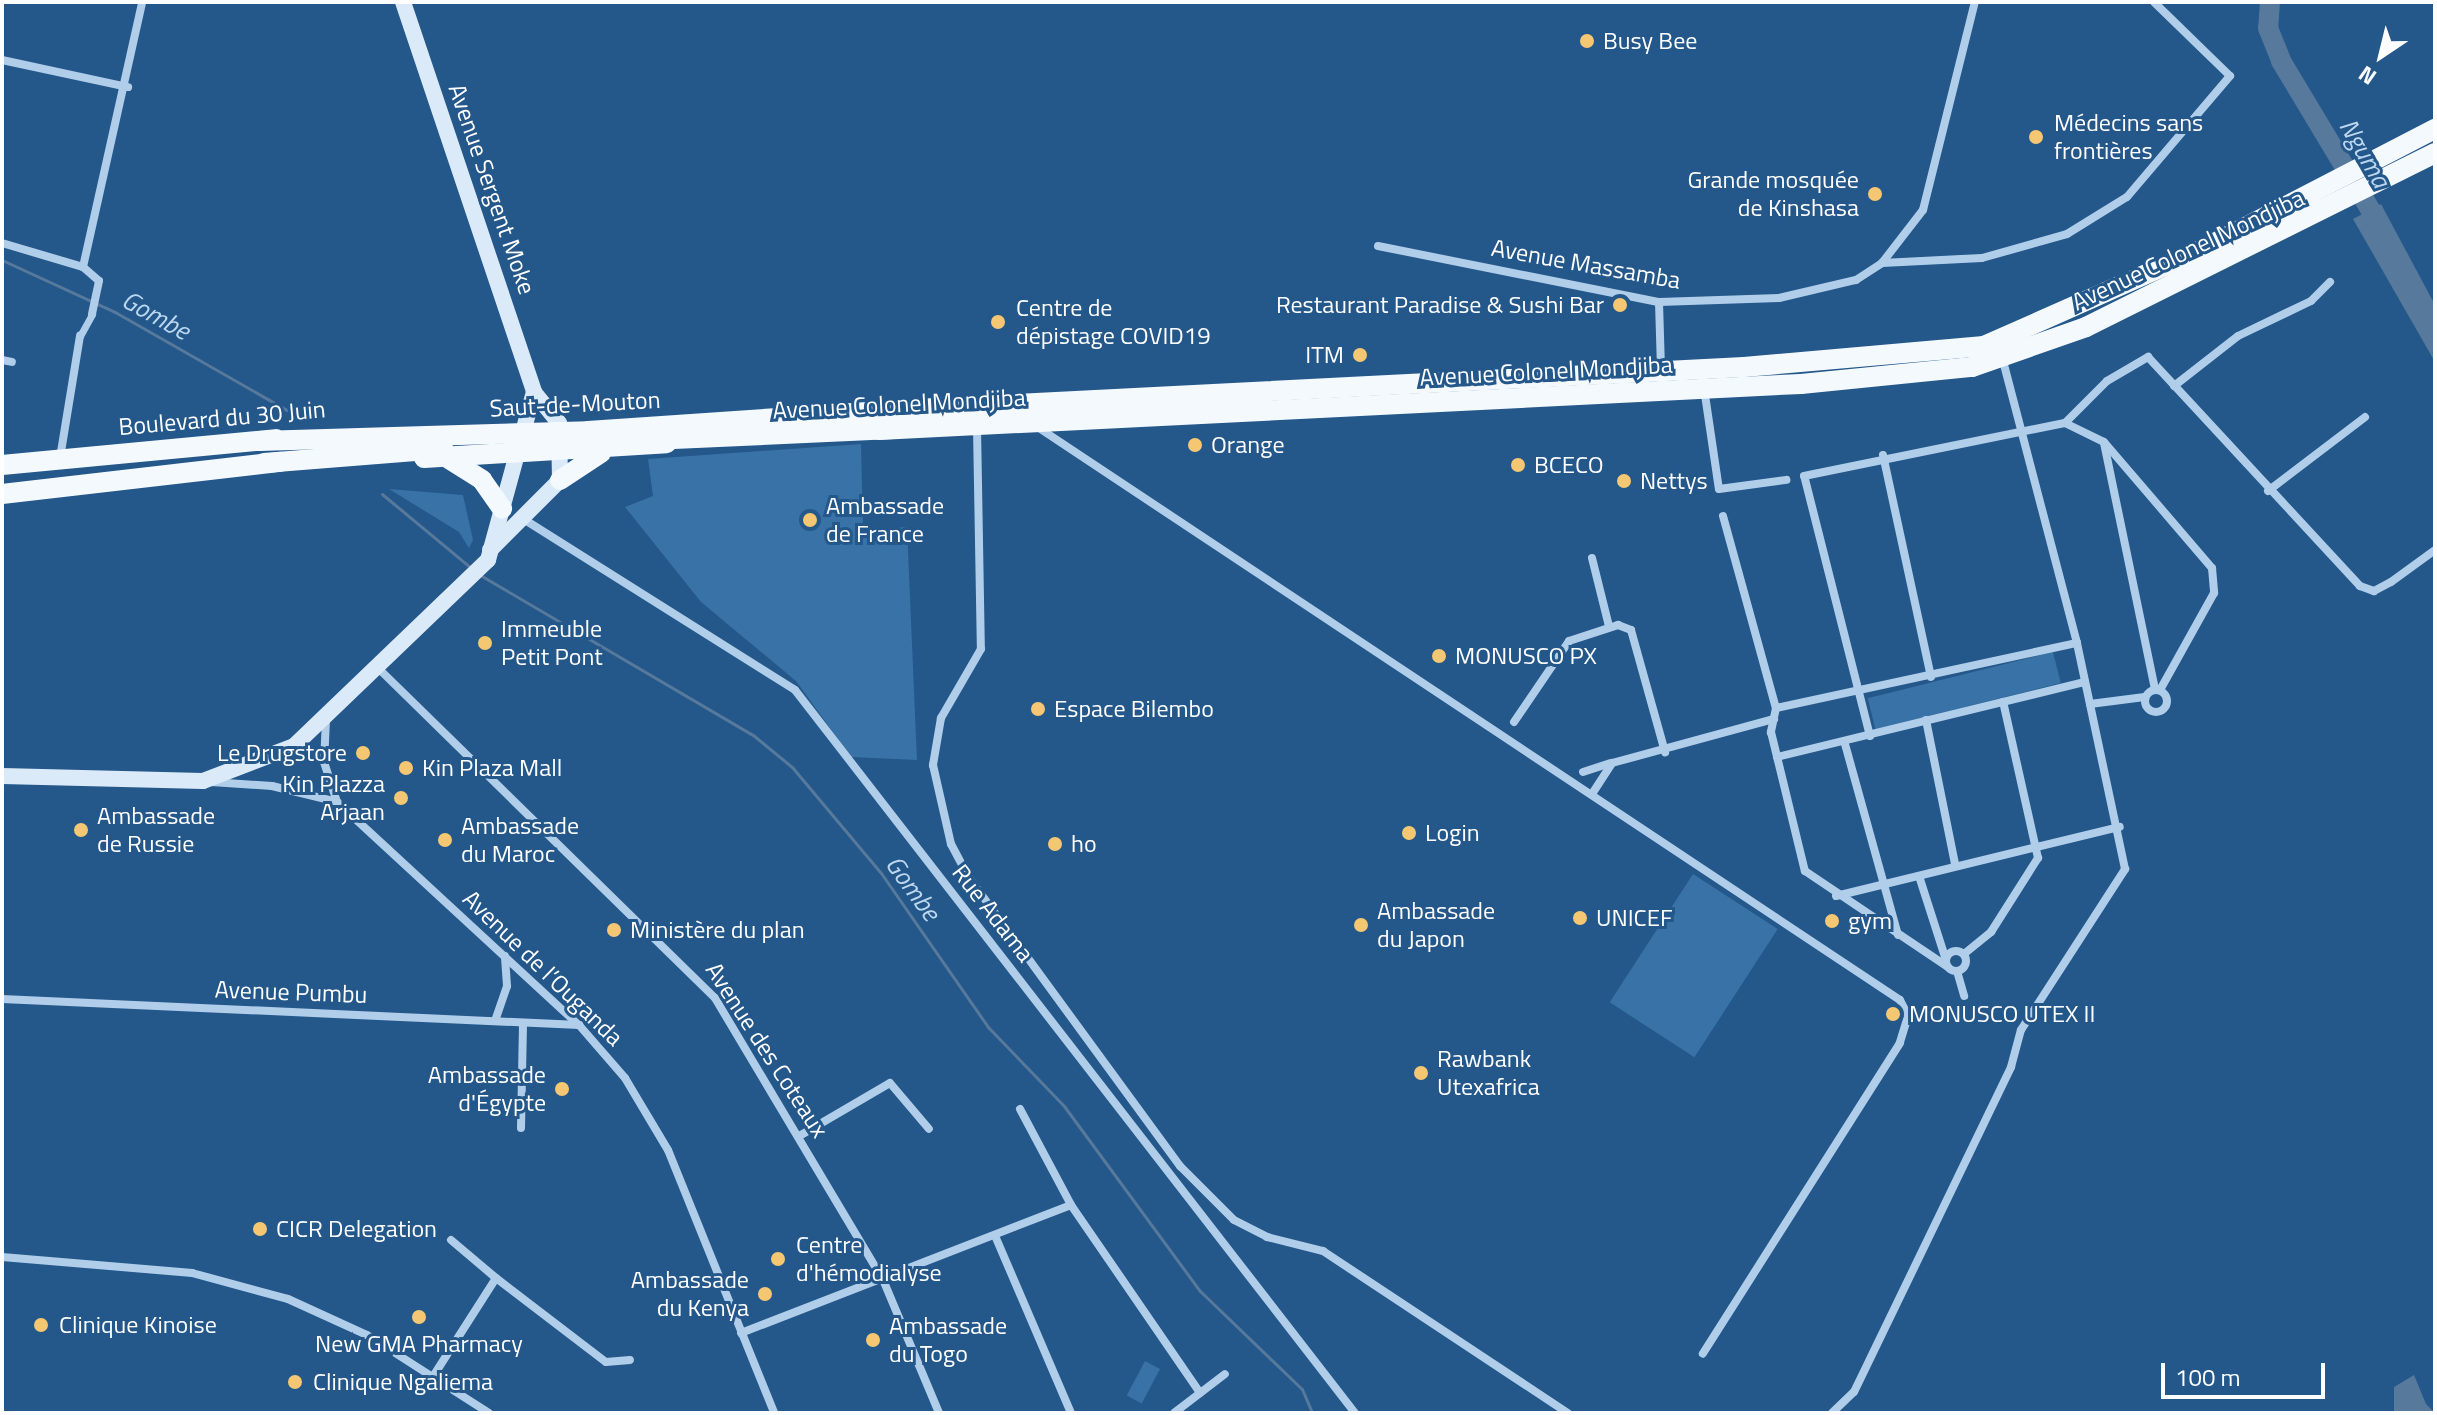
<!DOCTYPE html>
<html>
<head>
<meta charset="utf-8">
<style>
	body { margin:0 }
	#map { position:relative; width:2437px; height:1415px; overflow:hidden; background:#24578a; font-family:"Titillium Web",sans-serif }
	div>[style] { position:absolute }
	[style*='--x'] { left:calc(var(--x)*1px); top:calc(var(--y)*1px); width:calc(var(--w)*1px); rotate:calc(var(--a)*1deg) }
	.green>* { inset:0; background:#3872a6; transform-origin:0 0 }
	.water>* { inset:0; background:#56799c }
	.stream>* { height:3px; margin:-1.5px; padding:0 1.5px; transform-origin:1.5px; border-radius:1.5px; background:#56799c }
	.river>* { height:20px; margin:-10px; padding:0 10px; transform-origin:10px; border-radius:10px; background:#56799c }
	.pedestrian>* { height:7px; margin:-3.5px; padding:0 3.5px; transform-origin:3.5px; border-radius:3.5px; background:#b0ceea }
	.minor>* { height:8px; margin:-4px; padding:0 4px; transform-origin:4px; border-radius:4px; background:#b0ceea }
	.minor>.ring { margin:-4px; padding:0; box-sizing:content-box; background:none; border:8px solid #b0ceea; border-radius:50% }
	.secondary>* { height:16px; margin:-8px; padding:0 8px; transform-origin:8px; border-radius:8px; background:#dbeaf8 }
	.primary>* { height:20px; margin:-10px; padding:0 10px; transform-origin:10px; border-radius:10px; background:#f4f9fe }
	.primary-bridge>* { height:20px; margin:-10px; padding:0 10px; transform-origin:10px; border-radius:10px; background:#f4f9fe }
	.dots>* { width:22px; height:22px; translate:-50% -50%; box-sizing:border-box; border:4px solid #24578a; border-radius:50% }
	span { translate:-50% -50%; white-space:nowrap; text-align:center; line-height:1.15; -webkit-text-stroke:6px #24578a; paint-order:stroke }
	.poi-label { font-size:24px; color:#fff }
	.left { translate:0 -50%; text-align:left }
	.right { translate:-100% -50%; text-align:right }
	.street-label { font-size:24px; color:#fff }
	.water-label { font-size:26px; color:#bcd8f1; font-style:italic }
	.frame { position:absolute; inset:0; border:4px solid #fff; pointer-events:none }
	.north { position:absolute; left:2341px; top:16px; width:80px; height:80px; -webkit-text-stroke:6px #24578a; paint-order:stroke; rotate:215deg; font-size:22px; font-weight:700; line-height:32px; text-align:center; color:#fff }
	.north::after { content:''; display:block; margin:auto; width:28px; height:36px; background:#fff; clip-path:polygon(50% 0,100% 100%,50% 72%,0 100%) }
	.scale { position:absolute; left:2161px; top:1363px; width:164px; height:36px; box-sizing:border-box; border:4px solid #fff; border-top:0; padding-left:10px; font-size:24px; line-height:28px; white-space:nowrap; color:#fff; -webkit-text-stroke:6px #24578a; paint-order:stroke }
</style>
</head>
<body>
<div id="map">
	<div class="green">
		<i style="clip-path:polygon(861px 444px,863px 530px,907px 527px,917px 760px,851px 757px,796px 681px,701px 602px,625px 507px,653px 496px,648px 459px)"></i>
		<i style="clip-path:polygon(389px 489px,463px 495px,473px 540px,469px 548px,459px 532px)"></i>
		<i style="left:2053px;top:652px;width:32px;height:191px;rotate:76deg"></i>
		<i style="left:1693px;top:874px;width:101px;height:153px;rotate:33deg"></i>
		<i style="left:1145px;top:1361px;width:17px;height:39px;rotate:28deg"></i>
	</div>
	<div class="water">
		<i style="clip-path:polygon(2381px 204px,2435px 305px,2435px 362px,2353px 219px)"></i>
		<i style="clip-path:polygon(2414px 1375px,2426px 1404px,2435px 1413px,2394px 1413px,2394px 1387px)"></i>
	</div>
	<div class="stream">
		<i style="--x:2;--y:260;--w:124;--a:24.7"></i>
		<i style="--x:115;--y:312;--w:198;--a:29.7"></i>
		<i style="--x:382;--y:494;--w:116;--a:39.7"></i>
		<i style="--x:480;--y:575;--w:316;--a:30.4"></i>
		<i style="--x:753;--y:735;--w:50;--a:39.4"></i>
		<i style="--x:792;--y:767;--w:138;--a:50"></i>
		<i style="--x:881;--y:873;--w:188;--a:55.2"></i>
		<i style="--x:988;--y:1027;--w:110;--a:46.1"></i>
		<i style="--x:1064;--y:1106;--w:230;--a:53.7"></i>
		<i style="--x:1200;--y:1291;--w:141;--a:43.9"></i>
		<i style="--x:1302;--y:1389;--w:26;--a:67"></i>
	</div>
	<div class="river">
		<i style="--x:2270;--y:2;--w:26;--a:94"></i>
		<i style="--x:2268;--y:28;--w:35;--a:68"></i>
		<i style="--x:2281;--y:61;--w:202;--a:59"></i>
	</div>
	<div class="pedestrian">
		<i style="--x:80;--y:336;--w:25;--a:-61"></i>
	</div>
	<div class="minor">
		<i style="--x:2;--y:60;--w:129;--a:12.1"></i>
		<i style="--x:2;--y:243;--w:84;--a:16.5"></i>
		<i style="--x:83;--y:267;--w:21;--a:41"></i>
		<i style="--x:99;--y:281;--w:34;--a:102"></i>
		<i style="--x:1378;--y:246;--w:287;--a:11.3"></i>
		<i style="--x:1659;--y:302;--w:120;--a:-1.9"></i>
		<i style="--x:1779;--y:298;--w:79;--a:-13.2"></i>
		<i style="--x:1856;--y:280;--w:31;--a:-33"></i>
		<i style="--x:1882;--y:263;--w:67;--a:-52.3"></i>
		<i style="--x:1923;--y:210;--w:214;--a:-76"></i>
		<i style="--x:1882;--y:263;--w:100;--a:-2.9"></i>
		<i style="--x:1982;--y:258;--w:88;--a:-15.8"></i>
		<i style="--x:2067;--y:234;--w:70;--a:-31.7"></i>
		<i style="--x:2127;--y:197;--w:159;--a:-49.6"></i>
		<i style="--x:2230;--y:76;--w:106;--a:-135.8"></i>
		<i style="--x:83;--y:267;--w:271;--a:-77.4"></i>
		<i style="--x:1659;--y:302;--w:69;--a:88.3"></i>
		<i style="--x:2;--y:360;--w:10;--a:11"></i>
		<i style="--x:2174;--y:386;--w:81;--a:-38"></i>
		<i style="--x:2238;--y:336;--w:81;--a:-25.6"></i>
		<i style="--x:2311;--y:301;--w:27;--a:-45"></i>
		<i style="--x:1704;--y:388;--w:102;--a:81.6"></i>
		<i style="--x:1719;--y:489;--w:68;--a:-7.7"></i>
		<i style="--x:2065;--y:423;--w:59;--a:-45"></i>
		<i style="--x:2107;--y:381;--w:48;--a:-30.3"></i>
		<i style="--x:2148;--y:357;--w:312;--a:47.2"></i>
		<i style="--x:2360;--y:586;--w:15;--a:20"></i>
		<i style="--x:2374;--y:591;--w:19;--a:-28"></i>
		<i style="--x:2391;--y:582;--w:54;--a:-36"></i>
		<i style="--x:1036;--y:426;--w:1037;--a:33.6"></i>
		<i style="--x:1900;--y:1000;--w:18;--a:63"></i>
		<i style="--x:1908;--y:1016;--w:28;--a:107"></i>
		<i style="--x:1900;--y:1043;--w:368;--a:122.4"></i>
		<i style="--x:977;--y:427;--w:222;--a:89"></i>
		<i style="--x:981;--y:649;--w:80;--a:120.1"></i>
		<i style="--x:941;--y:718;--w:48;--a:99.7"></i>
		<i style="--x:933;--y:765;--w:81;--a:77.2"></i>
		<i style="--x:951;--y:844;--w:40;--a:62"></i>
		<i style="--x:970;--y:879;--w:356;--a:53.8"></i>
		<i style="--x:1180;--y:1166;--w:76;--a:45"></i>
		<i style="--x:1234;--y:1220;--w:37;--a:27"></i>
		<i style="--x:1267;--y:1237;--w:58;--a:14"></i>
		<i style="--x:1323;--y:1251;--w:294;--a:33.5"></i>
		<i style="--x:2104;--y:443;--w:251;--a:78.3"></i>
		<i style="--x:1883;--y:455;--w:227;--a:77.8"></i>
		<i style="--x:60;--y:458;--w:124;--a:-80.7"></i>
		<i style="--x:2268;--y:491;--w:122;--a:-37.3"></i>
		<i style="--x:1723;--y:516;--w:199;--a:74.6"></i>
		<i style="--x:1776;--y:708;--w:25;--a:102"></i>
		<i style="--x:1771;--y:732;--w:143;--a:76.3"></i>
		<i style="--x:1805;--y:871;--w:172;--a:33.9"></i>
		<i style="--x:525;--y:520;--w:319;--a:32.2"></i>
		<i style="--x:795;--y:690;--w:915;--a:52.24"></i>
		<i style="--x:1592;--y:558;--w:70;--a:76"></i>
		<i style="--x:378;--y:668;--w:472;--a:44.4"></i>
		<i style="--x:715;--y:998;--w:330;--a:59.2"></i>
		<i style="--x:884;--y:1282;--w:142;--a:67.2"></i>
		<i class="ring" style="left:2145px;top:690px;width:14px;height:14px"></i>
		<i style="--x:2090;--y:704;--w:55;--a:-7.3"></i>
		<i style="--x:1776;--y:708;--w:308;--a:-12.2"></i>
		<i style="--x:326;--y:720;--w:42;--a:92.7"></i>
		<i style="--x:324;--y:762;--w:42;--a:72"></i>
		<i style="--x:1926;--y:720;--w:147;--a:78.6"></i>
		<i style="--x:1514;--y:722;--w:98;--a:-55.8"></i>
		<i style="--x:1569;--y:641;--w:52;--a:-18.1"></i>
		<i style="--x:1618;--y:625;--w:14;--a:21"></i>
		<i style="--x:1631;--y:630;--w:127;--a:74.4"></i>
		<i style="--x:1870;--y:736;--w:268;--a:-104.2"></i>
		<i style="--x:1804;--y:476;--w:266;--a:-11.5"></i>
		<i style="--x:2065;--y:423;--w:43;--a:26"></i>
		<i style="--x:2104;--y:442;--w:166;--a:49.4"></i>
		<i style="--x:2212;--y:568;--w:25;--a:85"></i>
		<i style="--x:2214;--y:593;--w:111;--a:119.1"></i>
		<i style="--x:1845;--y:744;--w:198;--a:74.5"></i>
		<i style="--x:1777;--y:757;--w:317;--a:-13.7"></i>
		<i style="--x:1583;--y:772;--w:29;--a:-18"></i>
		<i style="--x:211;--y:782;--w:61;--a:3.8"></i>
		<i style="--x:272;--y:786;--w:67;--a:13.8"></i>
		<i style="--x:337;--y:802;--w:329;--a:42.7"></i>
		<i style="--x:579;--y:1025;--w:70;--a:49"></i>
		<i style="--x:625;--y:1078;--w:84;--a:59.2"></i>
		<i style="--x:668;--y:1150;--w:284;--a:68"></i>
		<i style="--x:1592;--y:794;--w:37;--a:-57"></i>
		<i style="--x:1612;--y:763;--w:168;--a:-15.2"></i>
		<i style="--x:1919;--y:876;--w:88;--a:72.2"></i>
		<i style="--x:1836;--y:896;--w:292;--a:-13.7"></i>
		<i class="ring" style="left:1946px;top:951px;width:12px;height:12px"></i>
		<i style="--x:1964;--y:954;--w:35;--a:-39"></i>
		<i style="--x:1991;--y:932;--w:88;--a:-57.6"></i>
		<i style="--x:2038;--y:858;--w:160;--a:-102.6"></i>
		<i style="--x:1957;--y:971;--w:26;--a:74"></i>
		<i style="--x:2;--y:999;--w:578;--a:2.58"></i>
		<i style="--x:495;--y:1021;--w:37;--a:-71"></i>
		<i style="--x:507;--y:986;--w:30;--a:-94"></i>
		<i style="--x:1020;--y:1109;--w:109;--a:62"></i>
		<i style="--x:1071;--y:1205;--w:228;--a:55.5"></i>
		<i style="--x:521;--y:1128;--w:105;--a:-88.9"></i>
		<i style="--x:801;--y:1135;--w:103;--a:-30.3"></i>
		<i style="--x:890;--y:1083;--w:60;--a:49.7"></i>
		<i style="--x:996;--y:1238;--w:190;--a:66.8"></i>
		<i style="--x:451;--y:1240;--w:59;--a:40.2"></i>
		<i style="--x:2;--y:1257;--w:191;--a:4.8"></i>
		<i style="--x:192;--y:1273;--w:99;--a:15.2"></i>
		<i style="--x:288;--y:1299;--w:87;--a:24.5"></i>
		<i style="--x:367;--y:1335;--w:145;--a:32.6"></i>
		<i style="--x:741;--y:1333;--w:354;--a:-21.2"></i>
		<i style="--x:434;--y:1375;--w:115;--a:-57.4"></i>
		<i style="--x:496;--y:1278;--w:138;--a:37.4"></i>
		<i style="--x:606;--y:1362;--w:24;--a:-5"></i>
		<i style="--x:1174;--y:1413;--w:64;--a:-37.4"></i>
		<i style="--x:1832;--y:1413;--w:30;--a:-44"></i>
		<i style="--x:1854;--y:1392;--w:361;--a:-64.2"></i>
		<i style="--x:2011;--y:1067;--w:38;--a:-75"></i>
		<i style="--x:2021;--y:1030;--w:192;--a:-57.1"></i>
		<i style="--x:2125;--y:869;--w:231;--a:-102"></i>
		<i style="--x:2077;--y:643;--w:293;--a:-104.7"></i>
	</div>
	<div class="secondary">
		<i style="--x:403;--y:2;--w:411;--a:71.4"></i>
		<i style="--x:490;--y:550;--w:99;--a:-45"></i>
		<i style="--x:560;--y:480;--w:57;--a:-91"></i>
		<i style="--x:559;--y:423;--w:40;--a:-129"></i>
		<i style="--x:2;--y:776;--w:201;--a:1.4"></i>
		<i style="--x:203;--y:781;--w:97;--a:-21"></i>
		<i style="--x:294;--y:746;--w:269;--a:-43.8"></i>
		<i style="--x:488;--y:560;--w:174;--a:-74.7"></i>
	</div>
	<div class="primary">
		<i style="--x:876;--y:411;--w:869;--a:-2.9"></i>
		<i style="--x:1744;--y:367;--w:241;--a:-5"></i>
		<i style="--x:1984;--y:346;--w:242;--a:-23.9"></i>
		<i style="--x:2205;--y:248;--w:259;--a:-27.4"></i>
		<i style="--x:879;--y:430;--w:923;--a:-2.86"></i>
		<i style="--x:1801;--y:384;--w:172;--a:-5.7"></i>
		<i style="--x:1972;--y:367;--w:121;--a:-19.3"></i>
		<i style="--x:2086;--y:327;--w:390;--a:-26.5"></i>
		<i style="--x:424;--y:458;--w:243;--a:-3.5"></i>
		<i style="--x:449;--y:459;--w:39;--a:32"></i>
		<i style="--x:482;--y:480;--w:35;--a:55"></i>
		<i style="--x:2;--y:465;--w:275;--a:-5.4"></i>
		<i style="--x:560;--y:480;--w:49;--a:-33.4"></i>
		<i style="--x:2;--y:494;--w:280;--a:-6.6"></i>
	</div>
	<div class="primary-bridge">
		<i style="--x:651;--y:440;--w:242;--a:-2.6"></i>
		<i style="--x:259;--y:441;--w:329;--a:-1.7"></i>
		<i style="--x:588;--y:431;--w:306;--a:-3.9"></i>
		<i style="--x:264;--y:463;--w:180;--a:-4.5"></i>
	</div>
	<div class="dots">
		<i style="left:1587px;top:41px;background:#f5c773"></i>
		<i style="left:2036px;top:137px;background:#f5c773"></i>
		<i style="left:1875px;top:194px;background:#f5c773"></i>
		<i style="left:1620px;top:305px;background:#f5c773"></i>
		<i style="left:998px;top:322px;background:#f5c773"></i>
		<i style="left:1360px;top:355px;background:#f5c773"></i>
		<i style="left:1195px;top:445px;background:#f5c773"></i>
		<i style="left:1518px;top:465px;background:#f5c773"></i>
		<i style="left:1624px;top:481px;background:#f5c773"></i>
		<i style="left:810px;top:520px;background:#f5c773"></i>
		<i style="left:485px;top:643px;background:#f5c773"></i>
		<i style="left:1439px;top:656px;background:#f5c773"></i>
		<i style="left:1038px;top:709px;background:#f5c773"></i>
		<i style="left:363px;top:753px;background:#f5c773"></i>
		<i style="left:406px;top:768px;background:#f5c773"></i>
		<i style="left:401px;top:798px;background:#f5c773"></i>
		<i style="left:81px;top:830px;background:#f5c773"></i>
		<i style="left:1409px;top:833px;background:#f5c773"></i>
		<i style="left:445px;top:840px;background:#f5c773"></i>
		<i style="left:1055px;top:844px;background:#f5c773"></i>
		<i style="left:1580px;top:918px;background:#f5c773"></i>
		<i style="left:1832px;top:921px;background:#f5c773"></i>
		<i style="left:1361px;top:925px;background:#f5c773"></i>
		<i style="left:614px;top:930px;background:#f5c773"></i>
		<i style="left:1893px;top:1014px;background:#f5c773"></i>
		<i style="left:1421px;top:1073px;background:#f5c773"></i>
		<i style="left:562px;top:1089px;background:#f5c773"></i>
		<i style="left:260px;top:1229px;background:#f5c773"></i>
		<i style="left:778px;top:1259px;background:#f5c773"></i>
		<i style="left:765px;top:1294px;background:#f5c773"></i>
		<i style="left:419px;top:1317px;background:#f5c773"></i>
		<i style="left:41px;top:1325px;background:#f5c773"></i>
		<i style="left:873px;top:1340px;background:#f5c773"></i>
		<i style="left:295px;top:1382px;background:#f5c773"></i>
	</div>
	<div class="poi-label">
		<span class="left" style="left:1603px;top:41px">Busy Bee</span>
		<span class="left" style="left:2054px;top:137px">Médecins sans<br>frontières</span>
		<span class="right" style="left:1859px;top:194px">Grande mosquée<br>de Kinshasa</span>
		<span class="right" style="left:1604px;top:305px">Restaurant Paradise &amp; Sushi Bar</span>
		<span class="left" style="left:1016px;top:322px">Centre de<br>dépistage COVID19</span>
		<span class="right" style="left:1344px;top:355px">ITM</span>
		<span class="left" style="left:1211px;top:445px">Orange</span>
		<span class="left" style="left:1534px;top:465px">BCECO</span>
		<span class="left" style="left:1640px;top:481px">Nettys</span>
		<span class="left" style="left:826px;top:520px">Ambassade<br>de France</span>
		<span class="left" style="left:501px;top:643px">Immeuble<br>Petit Pont</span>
		<span class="left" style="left:1455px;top:656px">MONUSCO PX</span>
		<span class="left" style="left:1054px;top:709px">Espace Bilembo</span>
		<span class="right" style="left:347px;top:753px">Le Drugstore</span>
		<span class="left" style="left:422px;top:768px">Kin Plaza Mall</span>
		<span class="right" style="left:385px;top:798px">Kin Plazza<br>Arjaan</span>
		<span class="left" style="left:97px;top:830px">Ambassade<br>de Russie</span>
		<span class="left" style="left:461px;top:840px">Ambassade<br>du Maroc</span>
		<span class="left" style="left:1425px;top:833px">Login</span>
		<span class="left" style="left:1071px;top:844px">ho</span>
		<span class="left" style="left:1377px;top:925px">Ambassade<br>du Japon</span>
		<span class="left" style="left:1596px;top:918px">UNICEF</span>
		<span class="left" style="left:1848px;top:921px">gym</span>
		<span class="left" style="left:630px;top:930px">Ministère du plan</span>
		<span class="left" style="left:1909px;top:1014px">MONUSCO UTEX II</span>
		<span class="left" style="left:1437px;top:1073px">Rawbank<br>Utexafrica</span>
		<span class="right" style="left:546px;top:1089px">Ambassade<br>d'Égypte</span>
		<span class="left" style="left:276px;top:1229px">CICR Delegation</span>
		<span class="left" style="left:796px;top:1259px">Centre<br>d'hémodialyse</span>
		<span class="right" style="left:749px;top:1294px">Ambassade<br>du Kenya</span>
		<span class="left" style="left:59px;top:1325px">Clinique Kinoise</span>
		<span class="left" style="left:889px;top:1340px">Ambassade<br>du Togo</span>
		<span style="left:419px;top:1344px">New GMA Pharmacy</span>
		<span class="left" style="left:313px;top:1382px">Clinique Ngaliema</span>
	</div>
	<div class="street-label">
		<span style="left:492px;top:189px;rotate:71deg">Avenue Sergent Moke</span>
		<span style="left:2188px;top:250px;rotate:-25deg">Avenue Colonel Mondjiba</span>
		<span style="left:1586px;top:264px;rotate:10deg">Avenue Massamba</span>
		<span style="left:1546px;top:371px;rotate:-3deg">Avenue Colonel Mondjiba</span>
		<span style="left:575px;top:404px;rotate:-3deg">Saut-de-Mouton</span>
		<span style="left:899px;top:404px;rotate:-3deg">Avenue Colonel Mondjiba</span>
		<span style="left:222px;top:418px;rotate:-5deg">Boulevard du 30 Juin</span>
		<span style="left:993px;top:913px;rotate:52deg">Rue Adama</span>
		<span style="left:543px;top:968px;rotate:44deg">Avenue de l’Ouganda</span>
		<span style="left:291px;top:992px;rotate:2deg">Avenue Pumbu</span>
		<span style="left:767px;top:1050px;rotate:57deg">Avenue des Coteaux</span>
	</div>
	<div class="water-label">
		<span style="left:2365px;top:153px;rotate:60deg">Nguma</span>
		<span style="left:156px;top:315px;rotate:29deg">Gombe</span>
		<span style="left:913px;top:888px;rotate:54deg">Gombe</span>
	</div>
	<div class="frame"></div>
	<div class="north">N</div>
	<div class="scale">100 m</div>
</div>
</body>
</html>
